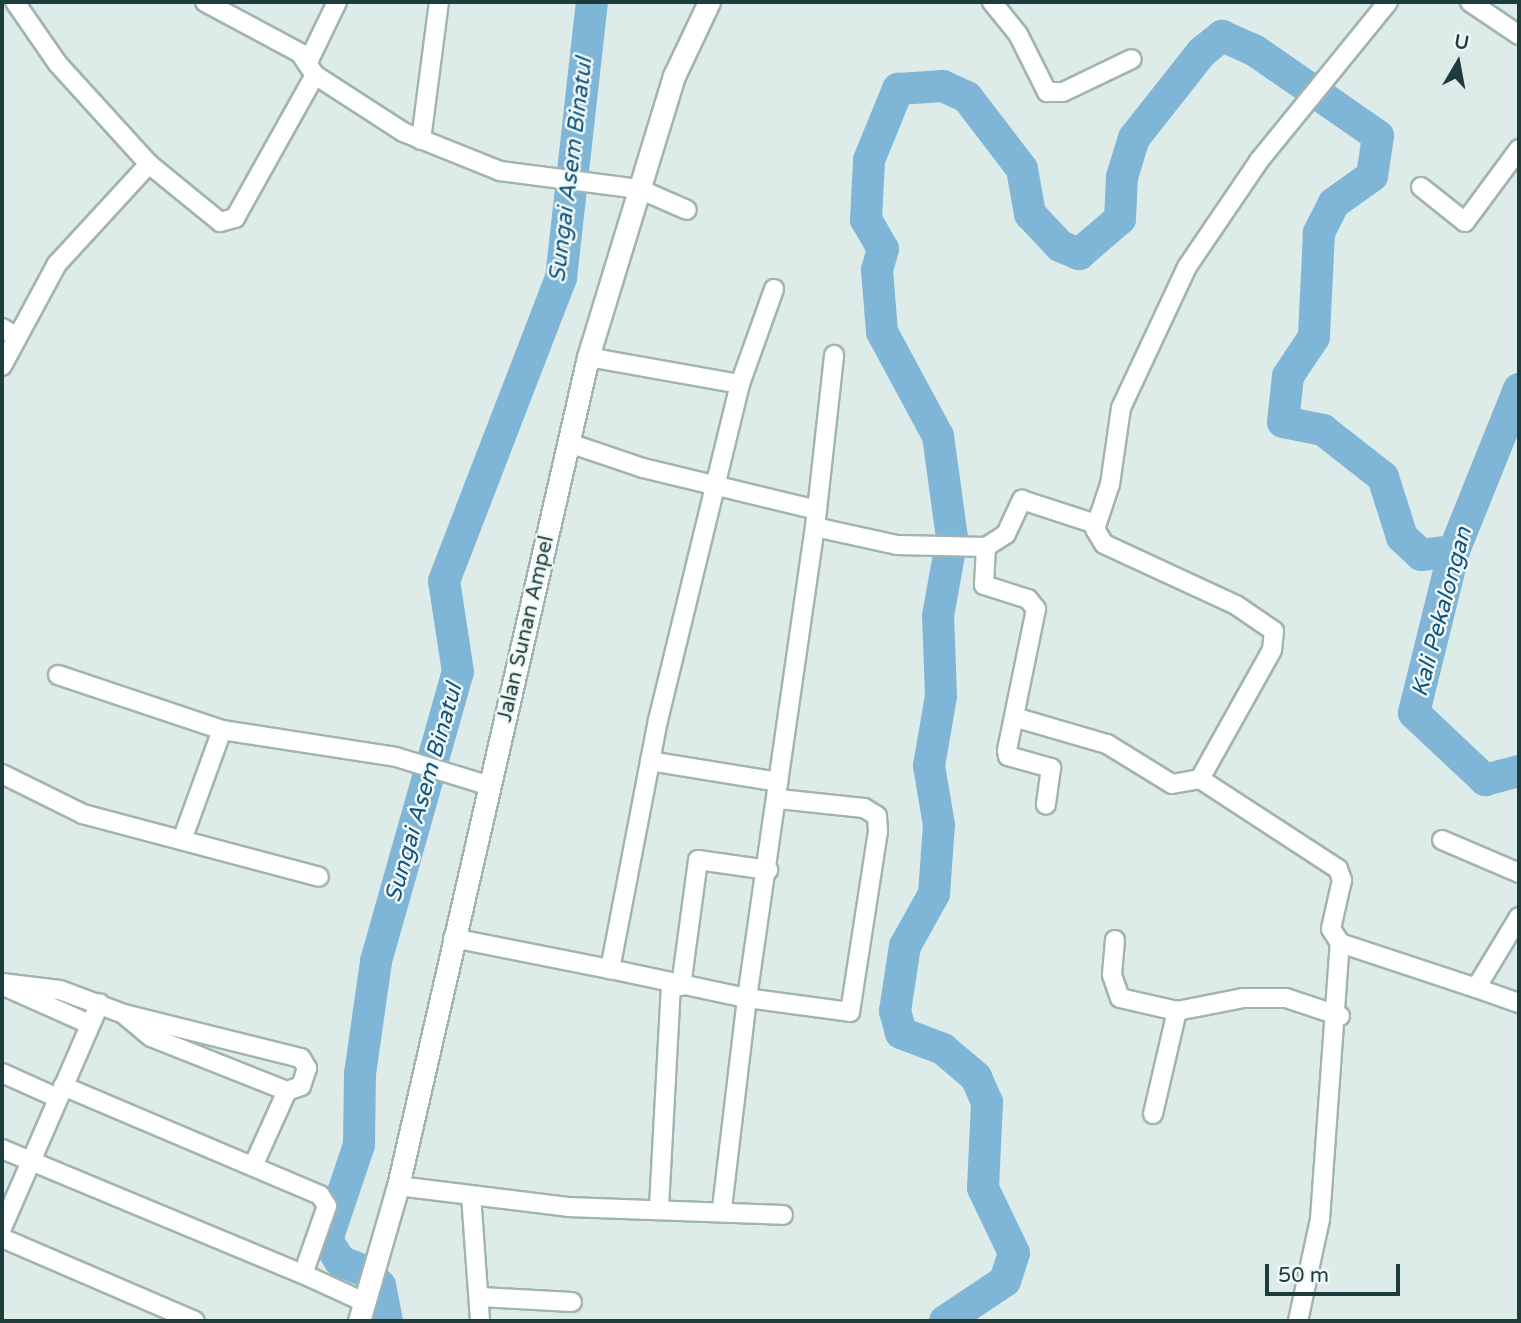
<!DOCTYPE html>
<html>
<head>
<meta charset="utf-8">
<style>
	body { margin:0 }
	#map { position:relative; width:1521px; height:1323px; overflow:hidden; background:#deece9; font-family:"Varela Round",sans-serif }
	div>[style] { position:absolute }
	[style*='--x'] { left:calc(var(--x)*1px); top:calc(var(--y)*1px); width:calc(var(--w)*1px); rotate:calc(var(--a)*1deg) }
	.river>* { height:32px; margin:-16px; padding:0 16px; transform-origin:16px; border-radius:16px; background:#7fb6d8 }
	.roads { filter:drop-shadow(2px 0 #a0b4b2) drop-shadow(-2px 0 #a0b4b2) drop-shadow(0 2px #a0b4b2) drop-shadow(0 -2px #a0b4b2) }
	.street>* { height:18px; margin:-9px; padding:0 9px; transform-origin:9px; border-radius:9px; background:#fff }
	.secondary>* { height:21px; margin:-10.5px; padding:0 10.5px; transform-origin:10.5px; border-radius:10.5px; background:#fff }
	span { translate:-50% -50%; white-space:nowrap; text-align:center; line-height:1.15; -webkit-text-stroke:5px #eff8f5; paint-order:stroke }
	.street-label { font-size:21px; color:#1d3d3c }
	.water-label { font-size:23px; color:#115480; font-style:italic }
	.frame { position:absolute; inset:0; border:4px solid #1d3d3c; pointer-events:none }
	.north { position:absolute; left:1423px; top:28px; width:70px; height:70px; -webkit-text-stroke:5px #eff8f5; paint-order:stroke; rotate:10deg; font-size:19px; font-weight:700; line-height:28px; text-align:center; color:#1d3d3c }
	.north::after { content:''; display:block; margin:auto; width:24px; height:32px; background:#1d3d3c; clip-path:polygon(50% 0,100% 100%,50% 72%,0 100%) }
	.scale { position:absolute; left:1265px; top:1264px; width:135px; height:32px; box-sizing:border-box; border:4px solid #1d3d3c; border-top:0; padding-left:9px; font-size:21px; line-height:24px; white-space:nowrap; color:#1d3d3c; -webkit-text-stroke:5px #eff8f5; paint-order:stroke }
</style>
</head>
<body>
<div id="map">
	<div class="river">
		<i style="--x:1519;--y:389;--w:175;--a:111.9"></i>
		<i style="--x:1454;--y:551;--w:167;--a:103.9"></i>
		<i style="--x:1414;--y:713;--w:98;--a:43.3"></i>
		<i style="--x:1485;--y:780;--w:35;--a:-15"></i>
		<i style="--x:387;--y:1321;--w:36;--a:-101"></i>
		<i style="--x:380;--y:1286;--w:19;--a:-133"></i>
		<i style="--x:367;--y:1272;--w:29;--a:-158"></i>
		<i style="--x:340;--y:1261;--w:25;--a:-122"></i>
		<i style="--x:327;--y:1240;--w:100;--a:-71.4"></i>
		<i style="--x:359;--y:1145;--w:71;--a:-89.2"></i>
		<i style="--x:360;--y:1074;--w:114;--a:-81.9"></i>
		<i style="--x:376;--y:961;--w:300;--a:-74.2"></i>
		<i style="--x:458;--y:672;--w:92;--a:-98.7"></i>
		<i style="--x:444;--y:581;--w:325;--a:-68.9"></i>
		<i style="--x:561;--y:278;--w:278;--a:-83.6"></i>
		<i style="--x:945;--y:1321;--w:72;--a:-33.7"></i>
		<i style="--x:1005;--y:1281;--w:29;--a:-72"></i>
		<i style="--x:1014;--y:1253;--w:72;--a:-115.5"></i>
		<i style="--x:983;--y:1188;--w:86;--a:-87.3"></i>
		<i style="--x:987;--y:1102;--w:27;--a:-114"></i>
		<i style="--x:976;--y:1077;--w:43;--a:-139.7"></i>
		<i style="--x:943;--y:1049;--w:45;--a:-159.1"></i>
		<i style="--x:901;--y:1033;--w:23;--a:-105"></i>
		<i style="--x:895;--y:1011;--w:66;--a:-81.3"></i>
		<i style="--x:905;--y:946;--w:60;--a:-60.9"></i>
		<i style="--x:934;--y:894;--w:69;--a:-85.9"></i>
		<i style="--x:939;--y:825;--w:60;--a:-99.6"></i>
		<i style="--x:929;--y:766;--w:71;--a:-80.3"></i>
		<i style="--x:941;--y:696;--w:80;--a:-92.1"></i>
		<i style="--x:938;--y:616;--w:79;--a:-79.8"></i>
		<i style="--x:952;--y:538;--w:103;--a:-97.8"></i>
		<i style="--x:938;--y:436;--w:118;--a:-118.3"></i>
		<i style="--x:882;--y:332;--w:62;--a:-94.6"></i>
		<i style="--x:877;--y:270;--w:22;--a:-74"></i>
		<i style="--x:883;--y:249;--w:34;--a:-120"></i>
		<i style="--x:866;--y:220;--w:60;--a:-87.1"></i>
		<i style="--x:869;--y:160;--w:77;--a:-67.8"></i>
		<i style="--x:898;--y:89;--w:45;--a:-3.8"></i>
		<i style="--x:943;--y:86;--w:26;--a:25"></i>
		<i style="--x:967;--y:97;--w:91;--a:52.6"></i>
		<i style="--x:1022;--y:169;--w:46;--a:79.9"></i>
		<i style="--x:1030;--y:214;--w:44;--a:46.8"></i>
		<i style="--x:1060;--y:246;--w:21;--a:23"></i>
		<i style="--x:1079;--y:254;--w:54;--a:-40.5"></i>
		<i style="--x:1120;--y:219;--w:42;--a:-87.3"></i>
		<i style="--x:1122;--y:177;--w:41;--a:-72.9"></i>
		<i style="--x:1134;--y:138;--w:110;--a:-51.7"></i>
		<i style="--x:1202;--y:52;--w:26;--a:-39"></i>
		<i style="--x:1222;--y:36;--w:35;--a:24"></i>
		<i style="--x:1254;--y:50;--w:151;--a:34.7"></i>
		<i style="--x:1378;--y:136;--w:40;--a:98.5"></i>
		<i style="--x:1372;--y:176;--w:47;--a:144.6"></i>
		<i style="--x:1334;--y:203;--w:34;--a:117"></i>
		<i style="--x:1319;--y:233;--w:104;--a:92.8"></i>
		<i style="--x:1314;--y:337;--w:47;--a:123.7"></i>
		<i style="--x:1288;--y:376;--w:46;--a:96.2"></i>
		<i style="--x:1283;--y:422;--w:41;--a:11.3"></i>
		<i style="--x:1323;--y:430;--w:76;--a:38.1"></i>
		<i style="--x:1383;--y:477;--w:63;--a:72.4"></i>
		<i style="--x:1402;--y:537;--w:26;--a:43"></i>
		<i style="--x:1421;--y:555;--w:33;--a:-7"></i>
	</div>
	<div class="roads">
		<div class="street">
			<i style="--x:15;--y:2;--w:75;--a:55.3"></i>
			<i style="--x:58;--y:64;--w:135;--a:47.7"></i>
			<i style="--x:149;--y:164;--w:92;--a:39.2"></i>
			<i style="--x:220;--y:222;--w:16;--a:-15"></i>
			<i style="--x:235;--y:218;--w:164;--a:-60.8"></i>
			<i style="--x:315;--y:75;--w:105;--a:32.9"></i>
			<i style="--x:403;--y:132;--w:105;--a:21.9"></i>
			<i style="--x:500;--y:171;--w:140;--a:7.4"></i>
			<i style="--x:639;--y:189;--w:52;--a:23.6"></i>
			<i style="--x:205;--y:2;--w:108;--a:28.2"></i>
			<i style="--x:300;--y:53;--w:27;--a:56"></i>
			<i style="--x:992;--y:2;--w:41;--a:50.9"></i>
			<i style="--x:1018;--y:34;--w:65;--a:63.4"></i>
			<i style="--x:1047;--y:92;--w:16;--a:0"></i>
			<i style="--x:1063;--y:92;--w:76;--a:-25.6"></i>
			<i style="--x:1388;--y:2;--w:205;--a:129.1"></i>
			<i style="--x:1259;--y:161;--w:128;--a:124.2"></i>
			<i style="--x:1187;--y:267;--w:156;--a:115.1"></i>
			<i style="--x:1121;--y:408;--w:77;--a:98.2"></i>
			<i style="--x:1110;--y:484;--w:47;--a:108.4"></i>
			<i style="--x:1095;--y:529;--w:17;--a:59"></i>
			<i style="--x:1104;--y:544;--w:145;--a:24.8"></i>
			<i style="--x:1236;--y:605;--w:46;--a:34.4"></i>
			<i style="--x:1274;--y:631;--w:19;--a:96"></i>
			<i style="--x:1272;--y:650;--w:148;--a:119.2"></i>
			<i style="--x:1200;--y:779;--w:165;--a:33.1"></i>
			<i style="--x:1338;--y:869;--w:12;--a:70"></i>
			<i style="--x:1342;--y:880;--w:50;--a:102.7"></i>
			<i style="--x:1331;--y:929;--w:17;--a:57"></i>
			<i style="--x:1340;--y:943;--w:143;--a:18.3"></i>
			<i style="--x:1476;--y:988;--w:83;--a:-58.8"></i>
			<i style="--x:1470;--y:2;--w:59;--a:34"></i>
			<i style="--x:308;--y:62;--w:67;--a:-64.2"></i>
			<i style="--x:421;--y:140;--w:139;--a:-82.6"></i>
			<i style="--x:1421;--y:187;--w:56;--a:38.5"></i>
			<i style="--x:1465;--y:222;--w:91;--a:-53.5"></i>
			<i style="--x:2;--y:328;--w:17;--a:31"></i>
			<i style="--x:588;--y:357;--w:154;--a:10.1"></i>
			<i style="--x:740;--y:384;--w:101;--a:-70.3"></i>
			<i style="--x:2;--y:366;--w:116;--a:-61.7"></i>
			<i style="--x:57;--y:264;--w:136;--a:-47.4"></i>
			<i style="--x:740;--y:384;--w:346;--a:103.7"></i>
			<i style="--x:658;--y:720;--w:254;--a:100.9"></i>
			<i style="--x:610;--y:969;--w:140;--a:12"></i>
			<i style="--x:747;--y:998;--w:476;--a:-81.8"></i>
			<i style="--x:569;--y:443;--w:78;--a:18.7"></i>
			<i style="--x:643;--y:468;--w:179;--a:13.6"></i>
			<i style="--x:817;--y:510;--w:17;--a:97"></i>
			<i style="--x:815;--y:527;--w:84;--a:12.4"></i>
			<i style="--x:897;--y:545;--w:89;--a:1.3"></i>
			<i style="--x:986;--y:547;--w:24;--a:-33"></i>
			<i style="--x:1006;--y:534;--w:38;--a:-65"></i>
			<i style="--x:1022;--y:500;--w:78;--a:18"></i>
			<i style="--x:817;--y:510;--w:156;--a:-83.7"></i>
			<i style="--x:986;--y:547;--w:38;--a:93"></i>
			<i style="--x:984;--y:585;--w:46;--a:17.7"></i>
			<i style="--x:1028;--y:599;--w:13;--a:51"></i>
			<i style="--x:1036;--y:609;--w:144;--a:101.6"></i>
			<i style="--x:1007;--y:750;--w:6;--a:81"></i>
			<i style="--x:1008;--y:756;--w:45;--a:15.6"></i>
			<i style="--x:1051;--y:768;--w:37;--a:98"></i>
			<i style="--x:58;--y:675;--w:173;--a:18.5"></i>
			<i style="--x:1014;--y:717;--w:97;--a:16.2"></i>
			<i style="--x:1107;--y:744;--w:76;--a:31.6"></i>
			<i style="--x:1172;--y:784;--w:28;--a:-10"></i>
			<i style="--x:650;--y:761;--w:130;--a:9.3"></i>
			<i style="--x:2;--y:774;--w:90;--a:26.3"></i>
			<i style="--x:83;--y:814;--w:244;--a:14.9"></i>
			<i style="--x:182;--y:840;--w:117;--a:-70"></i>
			<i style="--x:222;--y:730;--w:176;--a:8.8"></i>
			<i style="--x:396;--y:757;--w:98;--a:17.1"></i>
			<i style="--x:1442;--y:840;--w:84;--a:23.2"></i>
			<i style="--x:453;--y:938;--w:160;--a:11.2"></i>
			<i style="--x:1115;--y:940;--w:35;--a:95"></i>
			<i style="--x:1112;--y:975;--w:24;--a:71"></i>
			<i style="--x:1120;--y:998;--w:58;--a:12.8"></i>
			<i style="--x:1177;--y:1011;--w:67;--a:-11.1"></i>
			<i style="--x:1243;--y:998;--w:43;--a:0"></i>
			<i style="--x:1286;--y:998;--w:57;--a:18.4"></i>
			<i style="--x:2;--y:983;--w:58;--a:6.9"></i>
			<i style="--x:60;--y:990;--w:68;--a:20.6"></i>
			<i style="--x:124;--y:1014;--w:182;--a:14"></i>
			<i style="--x:301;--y:1058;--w:12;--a:59"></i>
			<i style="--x:307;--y:1068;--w:19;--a:108"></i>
			<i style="--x:301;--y:1086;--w:15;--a:160"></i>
			<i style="--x:287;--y:1091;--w:146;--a:-158.3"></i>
			<i style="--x:151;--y:1037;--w:35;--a:-140"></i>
			<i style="--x:681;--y:986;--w:127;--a:-82.3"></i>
			<i style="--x:698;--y:860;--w:71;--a:8.1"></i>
			<i style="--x:6;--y:987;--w:91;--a:24"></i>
			<i style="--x:1476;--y:988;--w:46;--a:19.2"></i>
			<i style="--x:2;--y:1073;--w:61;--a:24.1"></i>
			<i style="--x:63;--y:1086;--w:279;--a:23"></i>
			<i style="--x:320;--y:1195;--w:13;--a:58"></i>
			<i style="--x:327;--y:1206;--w:72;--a:109.4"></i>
			<i style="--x:303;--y:1274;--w:65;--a:24.6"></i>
			<i style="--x:1153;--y:1114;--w:106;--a:-76.9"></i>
			<i style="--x:2;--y:1149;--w:326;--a:22.6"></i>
			<i style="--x:253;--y:1166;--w:82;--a:-65.6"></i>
			<i style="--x:398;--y:1186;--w:171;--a:7"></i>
			<i style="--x:568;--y:1207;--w:215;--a:2.1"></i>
			<i style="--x:471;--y:1195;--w:126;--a:85.9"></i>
			<i style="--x:659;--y:1207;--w:223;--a:-86.9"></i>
			<i style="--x:722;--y:1208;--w:211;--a:-83.2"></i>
			<i style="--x:747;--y:998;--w:104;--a:7.7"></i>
			<i style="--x:850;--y:1012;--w:183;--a:-81.2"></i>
			<i style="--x:878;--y:831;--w:15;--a:-94"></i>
			<i style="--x:877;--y:816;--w:15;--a:-148"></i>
			<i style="--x:864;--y:808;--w:86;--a:-174"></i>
			<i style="--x:2;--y:1228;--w:245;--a:-66.5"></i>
			<i style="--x:2;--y:1238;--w:210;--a:23.3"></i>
			<i style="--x:480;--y:1297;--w:92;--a:3.1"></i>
			<i style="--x:1298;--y:1321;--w:104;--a:-77.8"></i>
			<i style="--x:1320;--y:1219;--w:277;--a:-85.9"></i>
		</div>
		<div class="secondary">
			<i style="--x:359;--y:1321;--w:141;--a:-73.9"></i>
			<i style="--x:398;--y:1186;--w:850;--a:-77.09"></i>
			<i style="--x:588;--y:357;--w:294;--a:-73"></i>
			<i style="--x:674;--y:76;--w:82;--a:-64.7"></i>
		</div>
	</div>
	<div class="street-label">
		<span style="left:526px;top:629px;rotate:-77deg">Jalan Sunan Ampel</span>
	</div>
	<div class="water-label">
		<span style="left:571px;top:170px;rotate:-83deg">Sungai Asem Binatul</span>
		<span style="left:1442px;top:612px;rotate:-75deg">Kali Pekalongan</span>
		<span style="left:424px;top:793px;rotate:-74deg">Sungai Asem Binatul</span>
	</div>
	<div class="frame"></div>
	<div class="north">U</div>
	<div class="scale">50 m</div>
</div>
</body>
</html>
